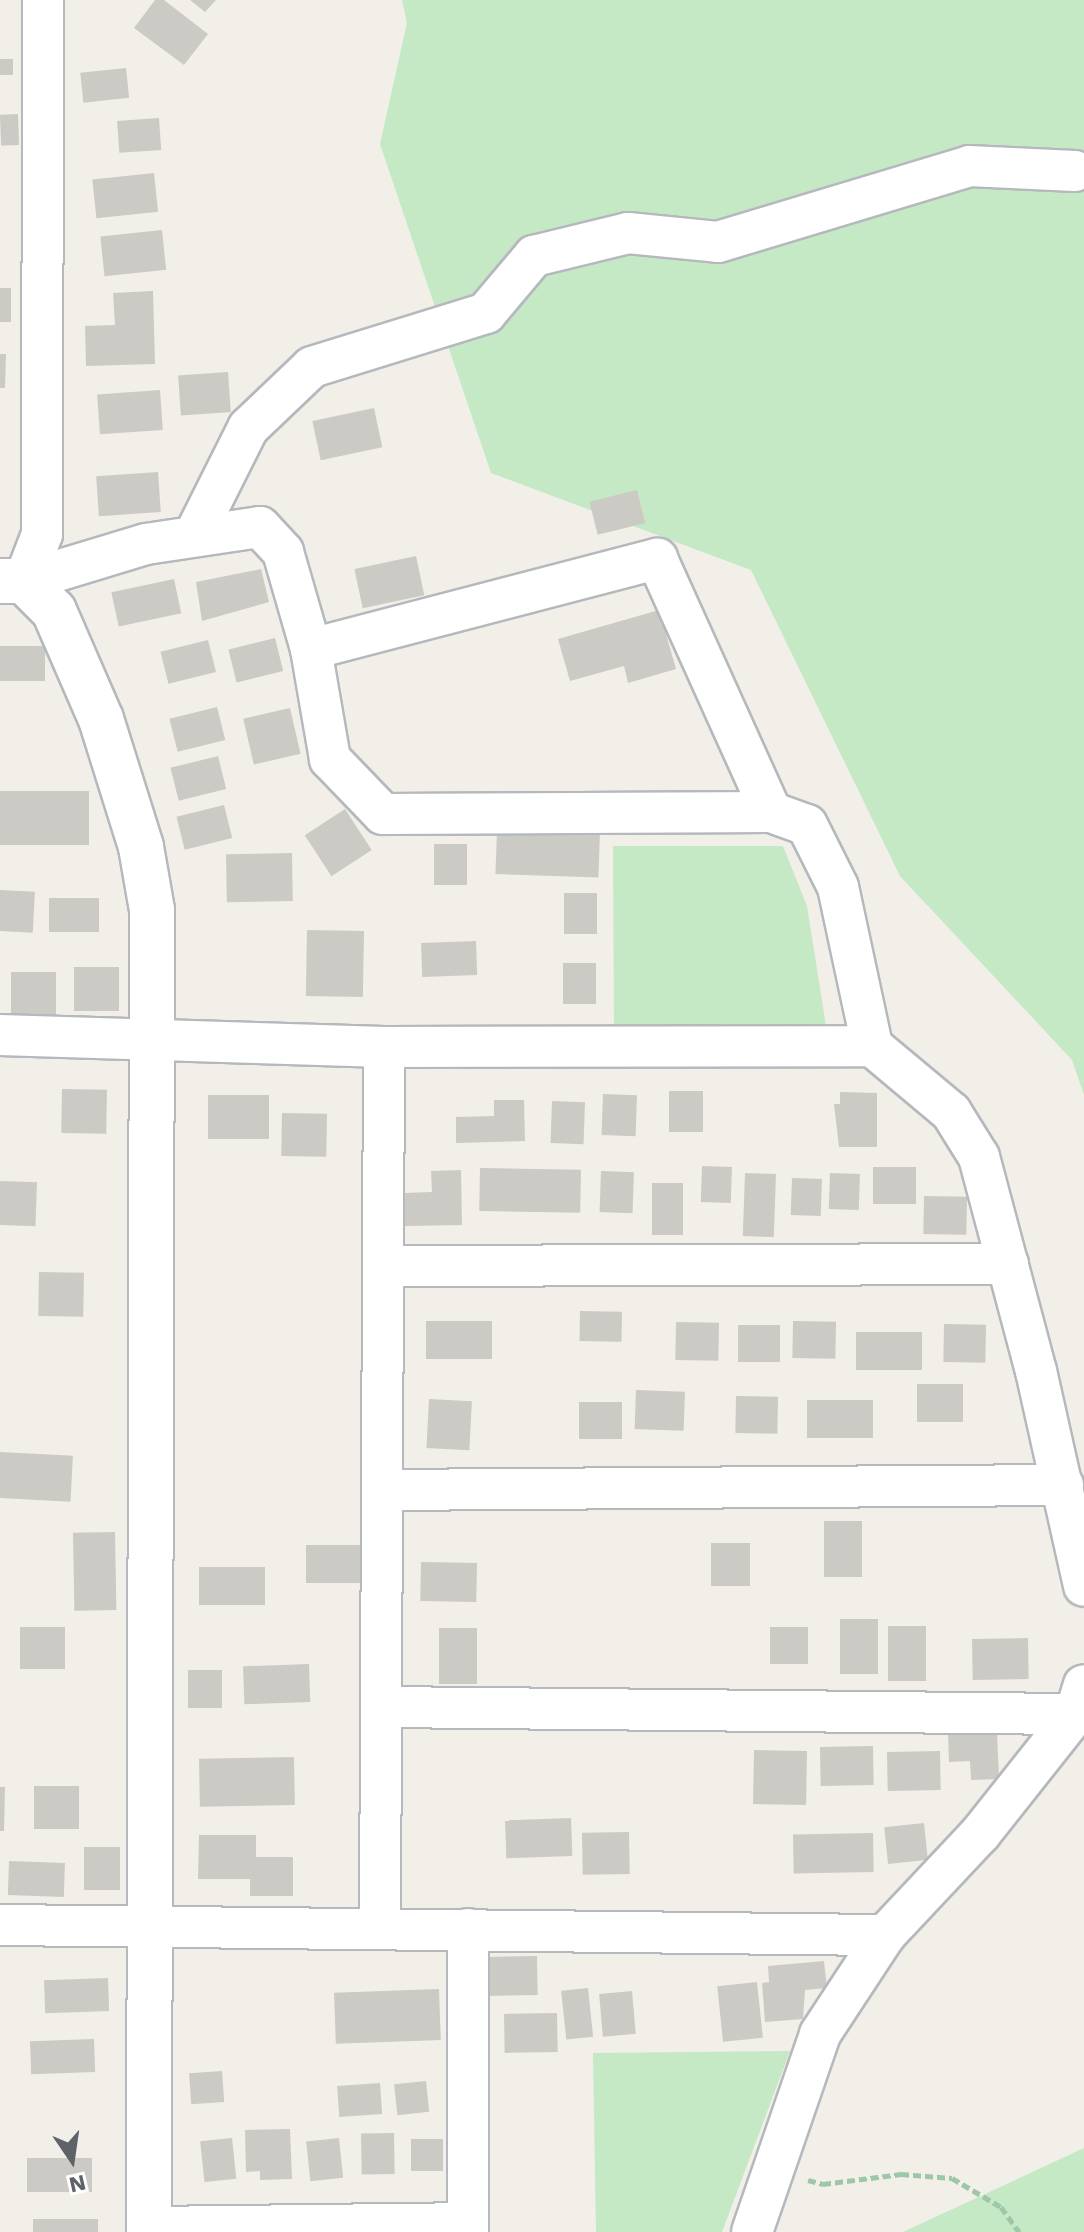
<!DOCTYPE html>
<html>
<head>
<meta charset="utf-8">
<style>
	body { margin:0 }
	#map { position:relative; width:1084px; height:2232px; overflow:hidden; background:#f1efe8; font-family:"Work Sans",sans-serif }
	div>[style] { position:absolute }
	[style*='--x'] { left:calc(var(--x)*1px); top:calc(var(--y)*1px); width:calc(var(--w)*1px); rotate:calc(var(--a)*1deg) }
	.green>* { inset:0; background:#c5e8c5 }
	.building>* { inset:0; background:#cccac5; transform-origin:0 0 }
	.path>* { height:5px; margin-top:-2.5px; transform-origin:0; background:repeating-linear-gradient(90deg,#9cc7a9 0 8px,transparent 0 12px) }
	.roads { filter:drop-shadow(2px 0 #b5b8bc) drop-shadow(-2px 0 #b5b8bc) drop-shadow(0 2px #b5b8bc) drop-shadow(0 -2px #b5b8bc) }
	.minor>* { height:40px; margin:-20px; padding:0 20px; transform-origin:20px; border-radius:20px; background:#fff }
	.tertiary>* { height:44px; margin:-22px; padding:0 22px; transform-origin:22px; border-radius:22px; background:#fff }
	span { translate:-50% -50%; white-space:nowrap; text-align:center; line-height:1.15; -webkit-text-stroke:6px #fff; paint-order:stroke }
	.north { position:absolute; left:32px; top:2120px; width:80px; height:80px; -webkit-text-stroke:6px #fff; paint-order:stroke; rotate:167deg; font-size:22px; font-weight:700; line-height:32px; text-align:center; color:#5f6368 }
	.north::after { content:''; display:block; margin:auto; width:28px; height:36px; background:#5f6368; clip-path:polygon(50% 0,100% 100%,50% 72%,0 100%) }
</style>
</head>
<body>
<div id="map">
	<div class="green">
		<i style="clip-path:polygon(402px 0,1084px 0,1084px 1095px,1072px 1060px,900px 876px,751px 570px,491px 473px,380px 144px,407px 23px)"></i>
		<i style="clip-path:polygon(613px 846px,783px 846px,807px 906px,826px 1026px,818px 1031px,614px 1031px)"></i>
		<i style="clip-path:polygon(790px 2051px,722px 2232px,596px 2232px,593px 2053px)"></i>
		<i style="clip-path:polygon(1084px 2148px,1084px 2232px,903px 2232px)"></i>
	</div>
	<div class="building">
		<i style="clip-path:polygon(155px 0,164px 0,208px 34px,184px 65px,134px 28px)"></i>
		<i style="clip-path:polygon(190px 0,216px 0,205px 12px)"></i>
		<i style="left:0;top:59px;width:13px;height:16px"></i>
		<i style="left:126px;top:68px;width:30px;height:46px;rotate:84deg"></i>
		<i style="left:18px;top:114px;width:31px;height:18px;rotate:88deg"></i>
		<i style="left:159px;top:118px;width:32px;height:42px;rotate:86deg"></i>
		<i style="left:154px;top:173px;width:39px;height:62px;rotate:84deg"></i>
		<i style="left:162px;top:230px;width:40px;height:62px;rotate:84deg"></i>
		<i style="left:0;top:288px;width:11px;height:34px"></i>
		<i style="clip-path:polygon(153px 291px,155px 364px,86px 366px,85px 326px,115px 325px,113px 293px)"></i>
		<i style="clip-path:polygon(0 354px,6px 354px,5px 388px,0 388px)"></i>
		<i style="left:228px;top:372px;width:40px;height:50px;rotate:86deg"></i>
		<i style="left:160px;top:390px;width:40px;height:63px;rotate:86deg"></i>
		<i style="left:374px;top:408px;width:40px;height:63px;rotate:78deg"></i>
		<i style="left:158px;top:472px;width:40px;height:62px;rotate:86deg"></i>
		<i style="left:637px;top:490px;width:34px;height:49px;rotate:76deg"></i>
		<i style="left:416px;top:556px;width:40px;height:63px;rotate:78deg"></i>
		<i style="clip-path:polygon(261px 569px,269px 602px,202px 621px,196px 582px)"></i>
		<i style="left:174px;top:579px;width:35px;height:64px;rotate:78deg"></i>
		<i style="clip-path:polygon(659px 610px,676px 669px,628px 683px,624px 666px,570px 681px,558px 639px)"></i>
		<i style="left:275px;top:638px;width:34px;height:48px;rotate:76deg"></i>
		<i style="left:208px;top:640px;width:33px;height:49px;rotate:76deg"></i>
		<i style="left:0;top:646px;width:45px;height:35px"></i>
		<i style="left:217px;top:707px;width:34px;height:49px;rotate:76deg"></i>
		<i style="left:290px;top:708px;width:47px;height:48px;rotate:77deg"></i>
		<i style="left:218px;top:756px;width:34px;height:49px;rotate:76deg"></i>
		<i style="left:0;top:791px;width:89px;height:54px"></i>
		<i style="left:224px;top:805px;width:34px;height:49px;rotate:76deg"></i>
		<i style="left:345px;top:809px;width:49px;height:48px;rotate:57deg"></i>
		<i style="left:497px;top:830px;width:103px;height:44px;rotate:2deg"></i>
		<i style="left:434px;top:844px;width:33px;height:41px"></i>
		<i style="left:292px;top:853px;width:48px;height:66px;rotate:89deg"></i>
		<i style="left:0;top:890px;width:35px;height:41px;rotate:3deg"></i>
		<i style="left:564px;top:893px;width:33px;height:41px"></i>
		<i style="left:49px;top:898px;width:50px;height:34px"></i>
		<i style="left:307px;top:930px;width:57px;height:66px;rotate:1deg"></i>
		<i style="left:476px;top:941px;width:34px;height:55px;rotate:88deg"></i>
		<i style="left:563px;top:963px;width:33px;height:41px"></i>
		<i style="left:74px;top:967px;width:45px;height:44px"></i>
		<i style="left:11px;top:972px;width:45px;height:44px"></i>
		<i style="left:62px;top:1089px;width:45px;height:44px;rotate:1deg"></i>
		<i style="left:669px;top:1091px;width:34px;height:41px"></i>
		<i style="clip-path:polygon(840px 1092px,877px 1093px,877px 1147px,839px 1147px,834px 1104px,840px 1104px)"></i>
		<i style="left:603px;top:1094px;width:34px;height:41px;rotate:2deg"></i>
		<i style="left:269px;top:1095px;width:44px;height:61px;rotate:90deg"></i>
		<i style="clip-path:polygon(494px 1100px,524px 1100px,525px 1141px,456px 1143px,456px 1117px,494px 1116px)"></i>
		<i style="left:552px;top:1101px;width:33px;height:42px;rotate:2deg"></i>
		<i style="left:282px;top:1113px;width:45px;height:43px;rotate:1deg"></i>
		<i style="left:702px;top:1166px;width:30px;height:36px;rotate:2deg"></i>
		<i style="left:873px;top:1167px;width:43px;height:37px"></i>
		<i style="left:480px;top:1168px;width:101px;height:43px;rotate:1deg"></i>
		<i style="clip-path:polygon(461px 1170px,462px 1225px,405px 1226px,405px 1193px,432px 1192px,431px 1171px)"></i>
		<i style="left:601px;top:1171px;width:33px;height:41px;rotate:2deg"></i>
		<i style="left:745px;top:1173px;width:31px;height:63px;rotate:2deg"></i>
		<i style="left:830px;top:1173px;width:30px;height:36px;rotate:2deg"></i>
		<i style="left:792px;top:1178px;width:30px;height:37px;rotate:2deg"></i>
		<i style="left:0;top:1181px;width:37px;height:44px;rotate:2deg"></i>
		<i style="left:652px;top:1183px;width:31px;height:52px"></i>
		<i style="left:924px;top:1196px;width:43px;height:38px;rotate:1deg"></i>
		<i style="left:39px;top:1272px;width:45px;height:44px;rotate:1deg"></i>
		<i style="left:580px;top:1311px;width:42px;height:30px;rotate:1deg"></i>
		<i style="left:426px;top:1321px;width:66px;height:38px"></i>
		<i style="left:793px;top:1321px;width:43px;height:37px;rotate:1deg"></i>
		<i style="left:676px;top:1322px;width:43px;height:38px;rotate:1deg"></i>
		<i style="left:944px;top:1324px;width:42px;height:38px;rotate:1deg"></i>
		<i style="left:738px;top:1325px;width:42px;height:37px"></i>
		<i style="left:922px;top:1332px;width:38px;height:66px;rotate:90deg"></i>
		<i style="left:917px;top:1384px;width:46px;height:38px"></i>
		<i style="left:636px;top:1390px;width:49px;height:39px;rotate:2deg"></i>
		<i style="left:736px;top:1396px;width:42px;height:37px;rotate:1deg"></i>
		<i style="left:429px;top:1399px;width:43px;height:49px;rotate:3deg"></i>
		<i style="left:873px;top:1400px;width:38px;height:66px;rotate:90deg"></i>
		<i style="left:579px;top:1402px;width:43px;height:37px"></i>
		<i style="left:0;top:1452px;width:73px;height:46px;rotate:3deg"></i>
		<i style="left:824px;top:1521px;width:38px;height:56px"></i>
		<i style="left:115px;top:1532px;width:78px;height:42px;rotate:89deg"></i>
		<i style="left:711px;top:1543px;width:39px;height:43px"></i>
		<i style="left:306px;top:1545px;width:56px;height:38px"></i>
		<i style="left:421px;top:1562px;width:56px;height:39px;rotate:1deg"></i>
		<i style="left:265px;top:1567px;width:38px;height:66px;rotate:90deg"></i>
		<i style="left:840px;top:1619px;width:38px;height:55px"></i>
		<i style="left:888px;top:1626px;width:38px;height:55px"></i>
		<i style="left:20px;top:1627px;width:45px;height:42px"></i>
		<i style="left:808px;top:1627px;width:37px;height:38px;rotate:90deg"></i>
		<i style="left:477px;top:1628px;width:56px;height:38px;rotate:90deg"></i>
		<i style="left:1028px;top:1638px;width:41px;height:56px;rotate:89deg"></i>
		<i style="left:309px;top:1664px;width:38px;height:66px;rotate:88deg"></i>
		<i style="left:188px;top:1670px;width:34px;height:38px"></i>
		<i style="clip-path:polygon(997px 1731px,999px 1779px,971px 1780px,970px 1761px,949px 1762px,948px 1734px)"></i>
		<i style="left:873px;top:1746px;width:39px;height:53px;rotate:89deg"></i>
		<i style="left:754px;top:1750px;width:53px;height:54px;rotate:1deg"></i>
		<i style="left:940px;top:1751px;width:39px;height:53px;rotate:89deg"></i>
		<i style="left:294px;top:1757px;width:48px;height:95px;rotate:89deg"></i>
		<i style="left:34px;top:1786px;width:45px;height:43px"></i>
		<i style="clip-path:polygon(0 1787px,5px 1787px,4px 1831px,0 1831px)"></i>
		<i style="left:571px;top:1818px;width:38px;height:66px;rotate:88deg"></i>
		<i style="left:924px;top:1823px;width:37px;height:40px;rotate:84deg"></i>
		<i style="left:629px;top:1832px;width:42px;height:47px;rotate:89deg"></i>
		<i style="left:873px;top:1833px;width:39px;height:80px;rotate:89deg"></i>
		<i style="clip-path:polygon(199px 1835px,256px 1835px,256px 1857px,293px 1857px,293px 1896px,250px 1896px,250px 1879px,198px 1879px)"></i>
		<i style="left:84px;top:1847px;width:36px;height:43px"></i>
		<i style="left:9px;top:1861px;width:56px;height:34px;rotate:2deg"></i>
		<i style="left:537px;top:1956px;width:39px;height:52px;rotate:89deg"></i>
		<i style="clip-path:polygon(824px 1961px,827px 1988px,805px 1990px,803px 2019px,765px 2022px,762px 1983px,769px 1982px,768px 1966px)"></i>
		<i style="left:108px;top:1978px;width:33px;height:64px;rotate:88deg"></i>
		<i style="left:757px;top:1982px;width:56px;height:40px;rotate:84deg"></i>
		<i style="left:588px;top:1988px;width:49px;height:27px;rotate:84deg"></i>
		<i style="left:439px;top:1989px;width:51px;height:105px;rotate:88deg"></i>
		<i style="left:632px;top:1991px;width:43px;height:33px;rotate:85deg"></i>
		<i style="left:557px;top:2013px;width:39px;height:53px;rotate:89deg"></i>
		<i style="left:94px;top:2039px;width:33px;height:64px;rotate:88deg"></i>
		<i style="left:222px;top:2071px;width:31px;height:33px;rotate:86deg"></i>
		<i style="left:426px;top:2081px;width:31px;height:32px;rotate:84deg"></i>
		<i style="left:380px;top:2083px;width:31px;height:43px;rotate:86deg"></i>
		<i style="clip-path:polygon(290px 2129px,292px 2179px,260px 2180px,260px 2171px,246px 2172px,245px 2130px)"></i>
		<i style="left:394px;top:2133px;width:41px;height:33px;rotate:89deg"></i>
		<i style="left:232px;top:2138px;width:41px;height:32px;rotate:84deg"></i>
		<i style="left:339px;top:2138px;width:40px;height:33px;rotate:84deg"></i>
		<i style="left:411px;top:2139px;width:32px;height:32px"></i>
		<i style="left:92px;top:2158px;width:34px;height:65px;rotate:90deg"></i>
		<i style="left:98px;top:2219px;width:13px;height:65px;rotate:90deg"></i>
	</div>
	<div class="path">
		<i style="--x:808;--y:2180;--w:16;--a:15"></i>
		<i style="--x:823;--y:2184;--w:79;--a:-7.3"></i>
		<i style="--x:901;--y:2174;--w:51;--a:4.5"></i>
		<i style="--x:952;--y:2178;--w:57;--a:30.6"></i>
		<i style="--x:1001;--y:2207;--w:31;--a:54"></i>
	</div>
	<div class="roads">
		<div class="minor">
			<i style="--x:195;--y:534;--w:119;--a:-63.4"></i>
			<i style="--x:248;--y:428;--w:88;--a:-43.6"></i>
			<i style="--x:312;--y:367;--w:182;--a:-17.2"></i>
			<i style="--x:486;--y:313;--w:75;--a:-49.9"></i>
			<i style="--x:534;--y:256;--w:97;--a:-13.7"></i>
			<i style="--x:628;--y:233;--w:90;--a:5.7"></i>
			<i style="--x:718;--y:242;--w:262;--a:-16.8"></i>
			<i style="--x:969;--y:166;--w:106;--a:2.7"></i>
			<i style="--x:24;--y:581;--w:127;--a:-16.9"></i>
			<i style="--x:146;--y:544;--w:115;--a:-8.5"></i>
			<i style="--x:260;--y:527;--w:34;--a:47"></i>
			<i style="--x:283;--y:552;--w:101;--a:73.9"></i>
			<i style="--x:311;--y:649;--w:112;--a:80.2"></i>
			<i style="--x:330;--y:759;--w:76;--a:46.1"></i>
			<i style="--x:383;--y:814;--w:388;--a:-0.3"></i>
			<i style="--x:771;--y:812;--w:38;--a:20"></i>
			<i style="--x:807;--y:825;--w:69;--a:63.4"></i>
			<i style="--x:838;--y:887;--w:163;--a:77.9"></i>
			<i style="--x:24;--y:581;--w:50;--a:-69"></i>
			<i style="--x:42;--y:534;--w:534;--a:-89.89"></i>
			<i style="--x:311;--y:649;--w:358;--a:-14.6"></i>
			<i style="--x:657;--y:559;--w:277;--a:65.7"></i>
			<i style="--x:0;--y:1035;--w:384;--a:1.8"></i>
			<i style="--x:384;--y:1047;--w:488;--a:-0.1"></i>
			<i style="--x:872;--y:1046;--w:103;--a:39.9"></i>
			<i style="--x:951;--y:1112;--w:53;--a:58.1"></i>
			<i style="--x:979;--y:1157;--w:221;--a:75.1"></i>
			<i style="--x:1036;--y:1371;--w:220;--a:77.4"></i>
			<i style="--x:384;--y:1266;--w:624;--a:-0.18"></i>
			<i style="--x:382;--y:1490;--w:681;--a:-0.42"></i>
			<i style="--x:381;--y:1707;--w:694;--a:0.58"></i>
			<i style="--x:0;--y:1925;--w:885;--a:0.65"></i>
			<i style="--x:380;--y:1927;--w:880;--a:-89.74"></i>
			<i style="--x:149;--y:2227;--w:319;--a:-0.7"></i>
			<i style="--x:468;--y:2232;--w:303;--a:-90"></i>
			<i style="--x:752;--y:2232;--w:209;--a:-71"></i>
			<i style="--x:820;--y:2034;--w:118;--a:-56.7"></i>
			<i style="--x:885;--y:1935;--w:139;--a:-46.8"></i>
			<i style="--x:980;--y:1834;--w:153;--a:-51.6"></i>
			<i style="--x:1075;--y:1714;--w:30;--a:-73"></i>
		</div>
		<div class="tertiary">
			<i style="--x:0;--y:581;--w:24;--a:0"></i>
			<i style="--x:24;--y:581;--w:42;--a:45"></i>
			<i style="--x:54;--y:611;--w:118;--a:66.5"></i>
			<i style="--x:101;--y:719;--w:134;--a:72.6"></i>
			<i style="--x:141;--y:847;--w:64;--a:80.1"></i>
			<i style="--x:152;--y:910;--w:1322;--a:90.13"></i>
		</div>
	</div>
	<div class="north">N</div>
</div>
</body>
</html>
